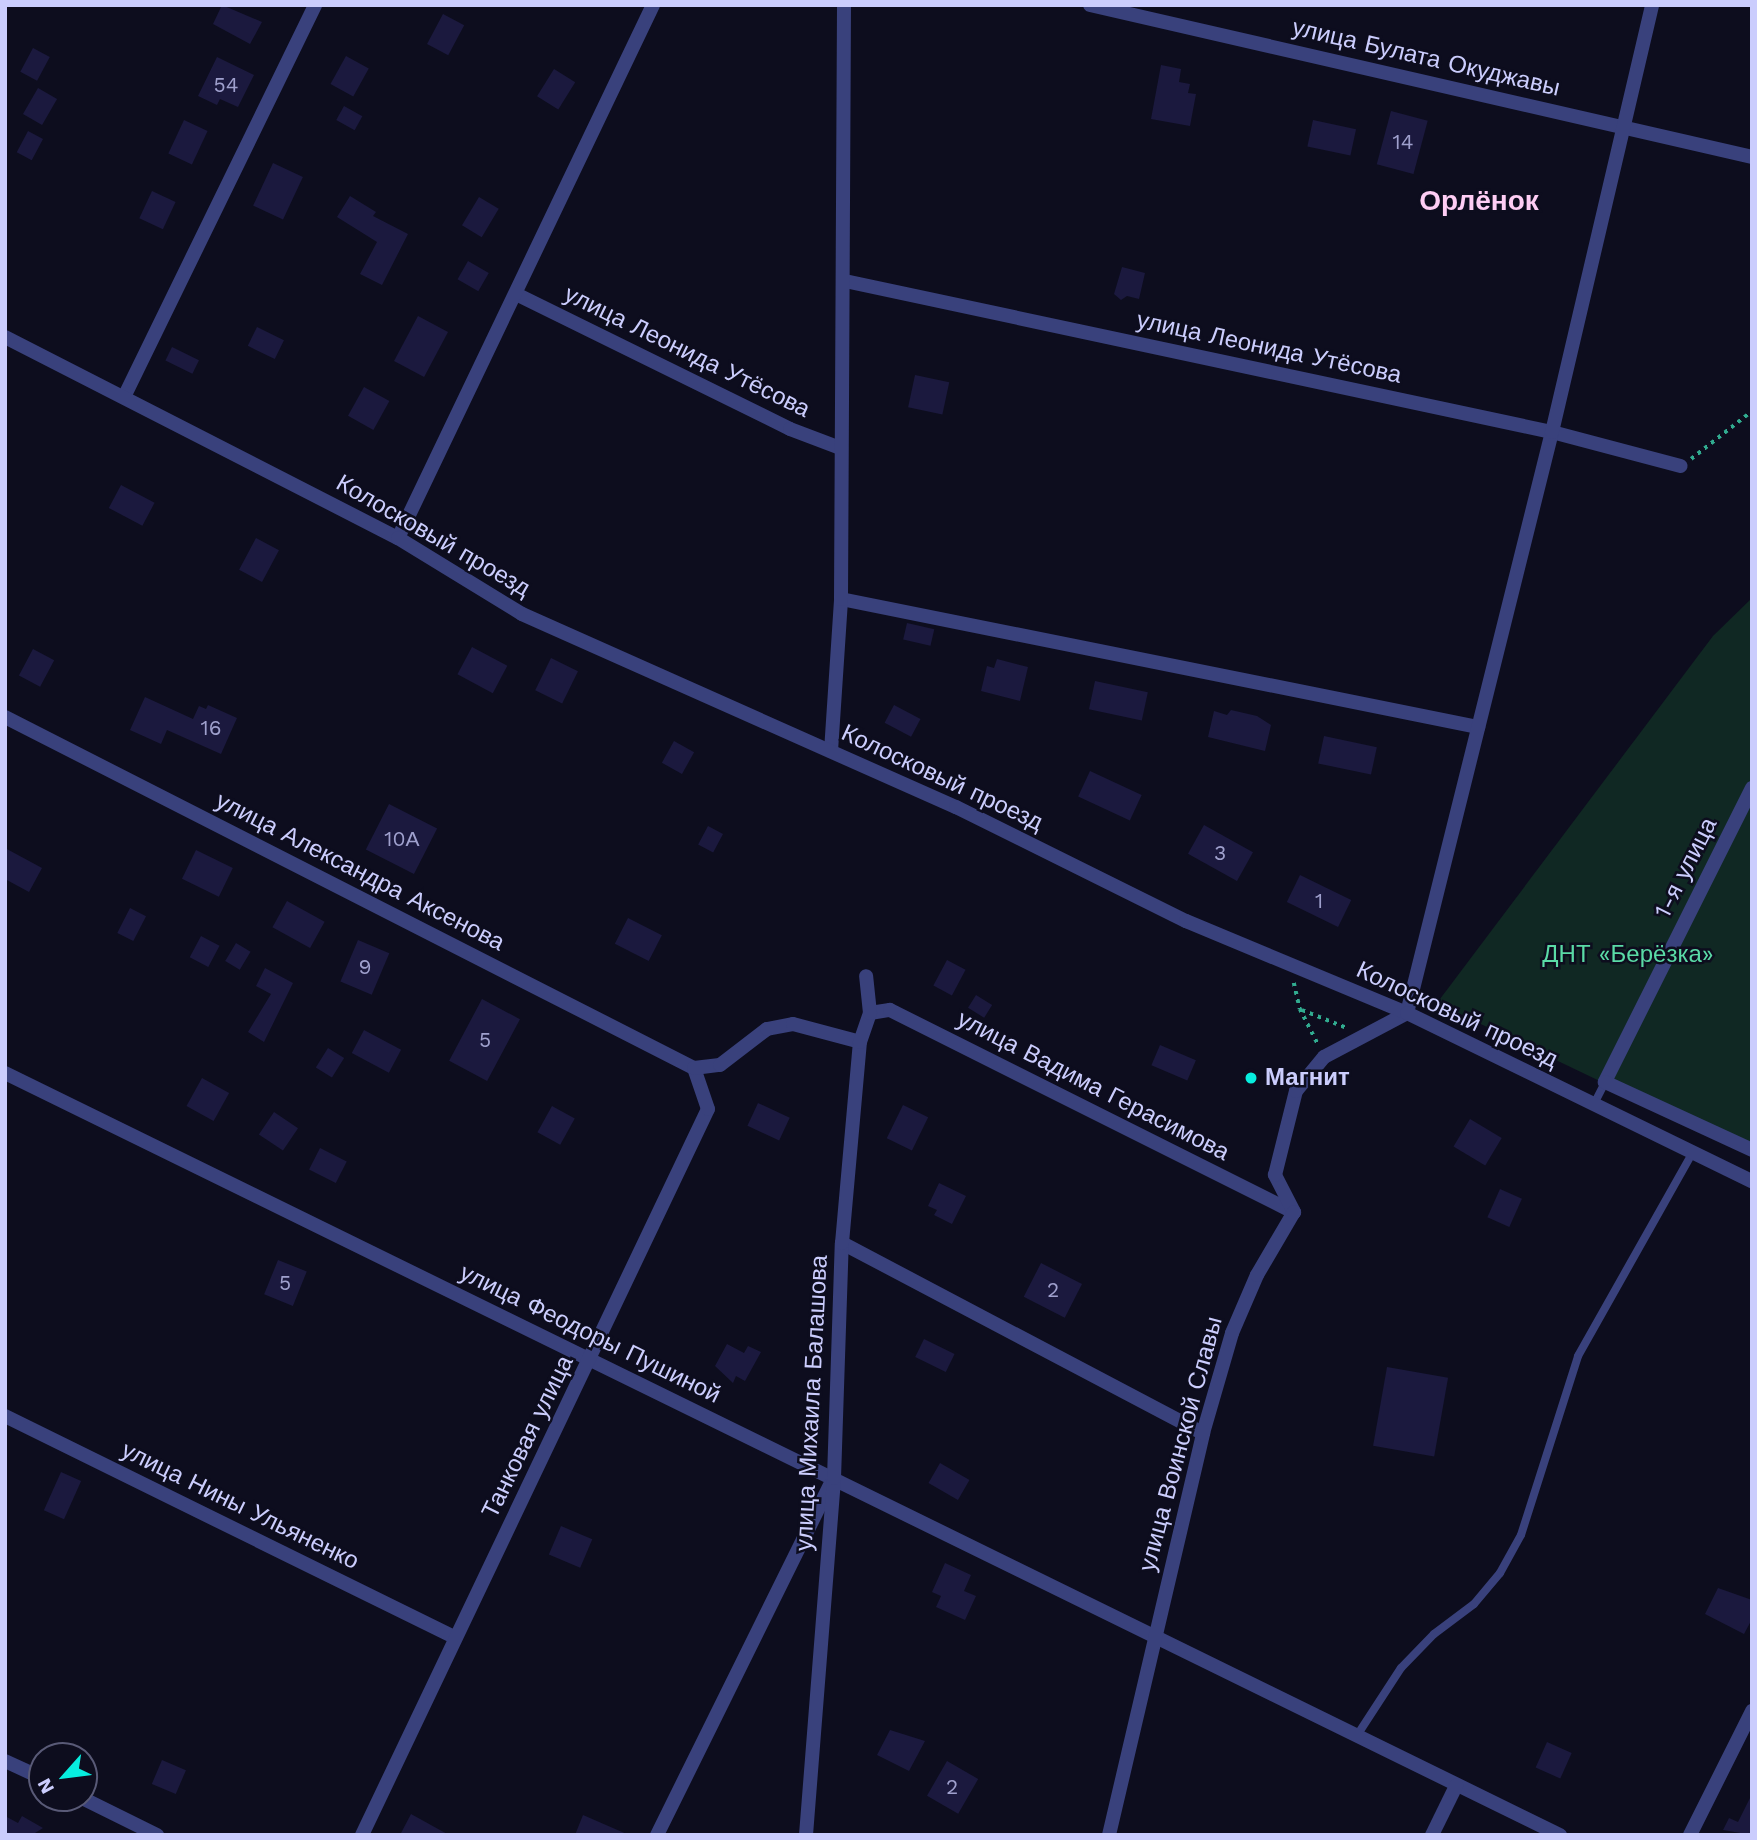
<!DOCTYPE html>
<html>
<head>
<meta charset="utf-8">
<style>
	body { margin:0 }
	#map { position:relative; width:1757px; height:1840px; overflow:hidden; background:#0d0d1e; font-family:"Work Sans",sans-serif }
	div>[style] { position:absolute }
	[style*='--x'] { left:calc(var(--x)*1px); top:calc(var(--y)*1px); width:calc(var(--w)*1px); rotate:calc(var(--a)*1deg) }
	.green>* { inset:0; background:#102823 }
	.building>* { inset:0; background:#1b193e; transform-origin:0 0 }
	.path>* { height:3.5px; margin-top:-1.75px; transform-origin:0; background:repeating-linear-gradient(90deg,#31ac90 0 3.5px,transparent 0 8.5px) }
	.service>* { height:8px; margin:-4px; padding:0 4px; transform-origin:4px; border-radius:4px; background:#39417c }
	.minor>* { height:14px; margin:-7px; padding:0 7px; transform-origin:7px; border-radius:7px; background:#39417c }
	.tertiary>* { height:14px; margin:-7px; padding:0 7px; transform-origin:7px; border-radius:7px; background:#39417c }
	.dots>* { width:19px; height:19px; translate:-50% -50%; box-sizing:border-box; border:4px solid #0d0d1e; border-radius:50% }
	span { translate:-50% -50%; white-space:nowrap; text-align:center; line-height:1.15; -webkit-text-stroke:5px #0d0d1e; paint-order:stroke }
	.number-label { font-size:21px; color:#9fa0cd }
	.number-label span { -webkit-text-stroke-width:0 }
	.street-label { font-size:24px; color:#cbcdfd }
	.park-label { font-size:24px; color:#5adaa6 }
	.poi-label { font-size:24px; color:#cbcdfd; font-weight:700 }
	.left { translate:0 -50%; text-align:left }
	.quarter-label { font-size:28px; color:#fecdf4; font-weight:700 }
	.frame { position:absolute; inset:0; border:7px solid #cbcdfd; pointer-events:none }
	.north { position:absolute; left:28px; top:1742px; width:70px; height:70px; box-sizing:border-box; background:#0d0d1e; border:2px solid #595a77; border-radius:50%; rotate:242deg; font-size:19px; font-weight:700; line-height:28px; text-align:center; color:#cbcdfd }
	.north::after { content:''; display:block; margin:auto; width:24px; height:32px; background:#07eedf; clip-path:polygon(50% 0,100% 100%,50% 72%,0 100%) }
</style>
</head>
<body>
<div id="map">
	<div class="green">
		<i style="clip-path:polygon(1752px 598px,1752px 1154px,1437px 1003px,1713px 636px)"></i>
	</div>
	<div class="building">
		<i style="clip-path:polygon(222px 5px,262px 22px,250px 44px,213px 24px)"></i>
		<i style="left:443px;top:14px;width:24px;height:34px;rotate:28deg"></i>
		<i style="left:33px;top:48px;width:19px;height:27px;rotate:28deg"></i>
		<i style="left:346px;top:56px;width:26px;height:32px;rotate:29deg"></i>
		<i style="clip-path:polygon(217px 57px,254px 75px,238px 107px,220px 99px,217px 105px,198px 96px)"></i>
		<i style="clip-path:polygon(1161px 65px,1181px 69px,1179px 82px,1190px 84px,1188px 93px,1196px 94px,1190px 126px,1151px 119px)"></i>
		<i style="left:554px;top:69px;width:25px;height:32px;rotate:32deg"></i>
		<i style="left:38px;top:88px;width:22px;height:30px;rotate:30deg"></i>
		<i style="left:344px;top:106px;width:21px;height:16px;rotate:29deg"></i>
		<i style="left:1391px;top:111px;width:38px;height:55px;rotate:15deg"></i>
		<i style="left:184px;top:120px;width:26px;height:37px;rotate:25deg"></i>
		<i style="left:1313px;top:120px;width:44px;height:27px;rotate:12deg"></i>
		<i style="left:28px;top:131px;width:17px;height:24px;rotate:28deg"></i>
		<i style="left:273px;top:163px;width:33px;height:47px;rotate:25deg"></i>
		<i style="left:152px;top:191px;width:26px;height:30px;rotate:25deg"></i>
		<i style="clip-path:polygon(350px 196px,376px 212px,373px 216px,408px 234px,382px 285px,360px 274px,377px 242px,337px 217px)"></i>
		<i style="left:479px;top:197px;width:23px;height:33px;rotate:31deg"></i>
		<i style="left:468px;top:261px;width:24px;height:21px;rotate:30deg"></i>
		<i style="clip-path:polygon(1122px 267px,1145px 273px,1139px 299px,1127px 296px,1121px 300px,1114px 294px)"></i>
		<i style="left:418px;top:316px;width:34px;height:51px;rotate:28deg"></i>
		<i style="left:257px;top:327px;width:30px;height:21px;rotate:26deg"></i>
		<i style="left:172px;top:347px;width:30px;height:15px;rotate:26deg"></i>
		<i style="left:915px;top:375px;width:35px;height:33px;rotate:12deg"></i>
		<i style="left:364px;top:387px;width:29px;height:33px;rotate:29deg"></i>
		<i style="left:121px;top:485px;width:38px;height:26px;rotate:28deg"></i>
		<i style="left:256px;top:538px;width:26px;height:36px;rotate:28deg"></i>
		<i style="left:907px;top:623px;width:28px;height:17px;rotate:13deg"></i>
		<i style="left:472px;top:647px;width:40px;height:31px;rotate:28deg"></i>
		<i style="left:33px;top:649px;width:24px;height:30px;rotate:28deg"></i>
		<i style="left:551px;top:658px;width:30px;height:36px;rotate:26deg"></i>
		<i style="clip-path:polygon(997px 659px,1028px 667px,1020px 701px,981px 691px,987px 666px,994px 668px)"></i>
		<i style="left:1095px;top:681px;width:54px;height:29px;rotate:12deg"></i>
		<i style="clip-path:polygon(145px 697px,193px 719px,199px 706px,206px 709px,208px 705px,237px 718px,221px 754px,167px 730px,161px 744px,130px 730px)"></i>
		<i style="left:894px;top:705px;width:30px;height:20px;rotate:28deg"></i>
		<i style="clip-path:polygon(1231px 710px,1257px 716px,1271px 725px,1265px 751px,1208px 737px,1214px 711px,1227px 715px)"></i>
		<i style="left:1324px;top:736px;width:54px;height:28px;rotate:12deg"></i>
		<i style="left:674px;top:741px;width:23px;height:25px;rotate:29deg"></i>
		<i style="left:1090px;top:771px;width:57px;height:28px;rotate:25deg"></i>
		<i style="left:389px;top:804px;width:54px;height:51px;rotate:27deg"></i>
		<i style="left:1204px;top:825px;width:56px;height:33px;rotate:29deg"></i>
		<i style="left:708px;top:826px;width:17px;height:21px;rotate:28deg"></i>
		<i style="clip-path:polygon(5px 848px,42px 868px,29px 892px,5px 879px)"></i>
		<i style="left:196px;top:850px;width:41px;height:32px;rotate:26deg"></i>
		<i style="left:1300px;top:875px;width:57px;height:30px;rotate:26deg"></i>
		<i style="left:287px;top:901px;width:43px;height:30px;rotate:29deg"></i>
		<i style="left:130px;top:908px;width:18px;height:28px;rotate:27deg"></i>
		<i style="left:628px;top:918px;width:38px;height:29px;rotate:27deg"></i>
		<i style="left:201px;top:936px;width:21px;height:24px;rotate:28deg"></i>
		<i style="left:358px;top:940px;width:34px;height:45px;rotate:23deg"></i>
		<i style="left:236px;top:943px;width:17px;height:21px;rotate:31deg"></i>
		<i style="left:947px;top:960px;width:21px;height:29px;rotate:28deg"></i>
		<i style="clip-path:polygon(265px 968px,293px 983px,264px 1042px,248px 1032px,271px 994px,256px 986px)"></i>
		<i style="left:976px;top:995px;width:19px;height:15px;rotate:32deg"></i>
		<i style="left:482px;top:999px;width:43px;height:70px;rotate:28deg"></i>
		<i style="left:364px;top:1030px;width:42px;height:26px;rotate:28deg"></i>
		<i style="left:1160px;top:1045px;width:39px;height:22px;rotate:23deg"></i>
		<i style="left:328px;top:1048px;width:19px;height:23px;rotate:32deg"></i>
		<i style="left:202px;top:1078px;width:31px;height:32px;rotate:29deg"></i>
		<i style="left:758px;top:1103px;width:35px;height:25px;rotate:25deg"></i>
		<i style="left:903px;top:1105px;width:28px;height:37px;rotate:26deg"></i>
		<i style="left:552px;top:1106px;width:26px;height:30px;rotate:29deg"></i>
		<i style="left:274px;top:1112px;width:29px;height:27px;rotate:34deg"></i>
		<i style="left:1470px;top:1119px;width:37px;height:32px;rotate:31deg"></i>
		<i style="left:320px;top:1148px;width:30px;height:24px;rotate:27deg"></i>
		<i style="clip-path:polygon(939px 1183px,966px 1196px,952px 1224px,934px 1215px,937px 1210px,928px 1206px)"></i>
		<i style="left:1500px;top:1189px;width:24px;height:31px;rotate:24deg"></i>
		<i style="left:278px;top:1260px;width:31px;height:37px;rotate:22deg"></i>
		<i style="left:1041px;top:1263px;width:46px;height:38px;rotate:27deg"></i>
		<i style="left:924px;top:1339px;width:34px;height:20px;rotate:26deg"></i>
		<i style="clip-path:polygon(727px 1344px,744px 1353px,748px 1346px,761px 1352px,745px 1381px,736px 1376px,733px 1383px,715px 1366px)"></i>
		<i style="left:1387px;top:1367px;width:62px;height:80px;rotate:10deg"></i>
		<i style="left:940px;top:1463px;width:34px;height:23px;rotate:30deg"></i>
		<i style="left:61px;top:1472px;width:22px;height:42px;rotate:24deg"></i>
		<i style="left:561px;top:1526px;width:34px;height:31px;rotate:23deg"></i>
		<i style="clip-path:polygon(945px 1563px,971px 1575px,964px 1591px,976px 1596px,965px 1620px,936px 1607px,941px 1596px,932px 1592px)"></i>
		<i style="clip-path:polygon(1718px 1588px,1752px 1600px,1752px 1619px,1744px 1634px,1705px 1614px)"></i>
		<i style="clip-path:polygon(890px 1730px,925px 1741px,909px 1771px,877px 1755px)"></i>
		<i style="left:1547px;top:1742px;width:27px;height:28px;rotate:24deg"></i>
		<i style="left:162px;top:1760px;width:26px;height:26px;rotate:23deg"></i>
		<i style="left:947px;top:1761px;width:36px;height:40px;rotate:30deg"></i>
		<i style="clip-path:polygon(1752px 1794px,1752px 1835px,1723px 1830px,1729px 1818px,1738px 1822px)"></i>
		<i style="clip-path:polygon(411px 1814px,449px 1835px,400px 1835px)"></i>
		<i style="clip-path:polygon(583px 1815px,629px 1835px,575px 1835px)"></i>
		<i style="clip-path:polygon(5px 1816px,18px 1823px,22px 1816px,43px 1828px,35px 1833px,38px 1835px,5px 1835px)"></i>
	</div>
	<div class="path">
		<i style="--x:1691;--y:459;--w:78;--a:-38.2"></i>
		<i style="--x:1294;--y:983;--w:27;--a:77"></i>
		<i style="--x:1300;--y:1009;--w:39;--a:63"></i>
		<i style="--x:1302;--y:1010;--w:48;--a:21.8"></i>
	</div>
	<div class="service">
		<i style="--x:1594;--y:1104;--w:25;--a:-63"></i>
		<i style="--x:1356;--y:1737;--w:82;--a:-56.9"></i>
		<i style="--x:1401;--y:1668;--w:47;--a:-45.9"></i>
		<i style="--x:1434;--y:1634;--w:50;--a:-36.9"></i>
		<i style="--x:1474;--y:1604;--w:40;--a:-50"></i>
		<i style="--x:1500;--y:1573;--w:43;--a:-61.1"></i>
		<i style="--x:1521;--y:1535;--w:188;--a:-72.3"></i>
		<i style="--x:1578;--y:1356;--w:234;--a:-60.6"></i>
	</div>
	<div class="minor">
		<i style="--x:1090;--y:5;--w:679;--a:12.93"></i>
		<i style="--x:845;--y:281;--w:723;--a:12.06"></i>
		<i style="--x:1552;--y:432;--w:133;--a:14.8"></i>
		<i style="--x:516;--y:294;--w:305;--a:26.2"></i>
		<i style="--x:790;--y:429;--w:53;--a:20.8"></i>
		<i style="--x:125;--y:395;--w:434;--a:-64"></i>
		<i style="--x:398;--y:538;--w:591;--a:-64.43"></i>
		<i style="--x:841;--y:599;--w:650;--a:11.36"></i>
		<i style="--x:5;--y:717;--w:773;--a:27"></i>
		<i style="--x:831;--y:751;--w:152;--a:-86.2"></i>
		<i style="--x:841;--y:599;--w:594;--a:-89.71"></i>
		<i style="--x:1752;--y:788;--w:329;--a:116.6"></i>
		<i style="--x:1605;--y:1082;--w:162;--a:24.8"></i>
		<i style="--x:870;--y:1013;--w:20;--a:-9"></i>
		<i style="--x:890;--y:1010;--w:452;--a:26.6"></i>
		<i style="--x:5;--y:1073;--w:1732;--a:26.11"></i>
		<i style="--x:1294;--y:1212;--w:42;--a:-117.2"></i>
		<i style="--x:1275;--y:1175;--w:87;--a:-76"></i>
		<i style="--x:1296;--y:1091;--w:44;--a:-50.5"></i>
		<i style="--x:1324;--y:1057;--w:94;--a:-27.9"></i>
		<i style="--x:1407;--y:1013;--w:599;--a:-75.99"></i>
		<i style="--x:1552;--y:432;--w:439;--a:-76.8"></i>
		<i style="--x:842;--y:1243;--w:408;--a:27.8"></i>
		<i style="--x:5;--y:1416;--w:500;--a:26.21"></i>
		<i style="--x:5;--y:1761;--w:41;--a:24.7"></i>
		<i style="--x:82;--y:1798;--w:84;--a:26.3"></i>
		<i style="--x:362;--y:1835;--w:804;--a:-64.52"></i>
		<i style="--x:708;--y:1109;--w:43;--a:-108.9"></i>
		<i style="--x:694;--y:1068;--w:26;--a:-7"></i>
		<i style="--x:720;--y:1065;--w:59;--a:-37.5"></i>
		<i style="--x:767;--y:1029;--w:26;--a:-11"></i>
		<i style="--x:793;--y:1024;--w:69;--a:15"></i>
		<i style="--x:657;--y:1835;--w:390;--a:-63.7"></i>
		<i style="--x:806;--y:1835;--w:358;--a:-85.5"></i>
		<i style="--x:834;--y:1478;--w:235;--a:-88.1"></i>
		<i style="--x:842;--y:1243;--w:202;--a:-84.9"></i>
		<i style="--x:860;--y:1042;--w:31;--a:-71"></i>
		<i style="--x:870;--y:1013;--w:37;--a:-96"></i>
		<i style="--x:1109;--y:1835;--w:413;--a:-76.8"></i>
		<i style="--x:1203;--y:1433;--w:104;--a:-73.8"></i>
		<i style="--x:1232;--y:1333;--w:63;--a:-66.7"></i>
		<i style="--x:1257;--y:1275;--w:73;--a:-59.6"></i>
		<i style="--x:1432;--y:1835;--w:55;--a:-63.9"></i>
		<i style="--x:1690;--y:1835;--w:139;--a:-63.4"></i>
	</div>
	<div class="tertiary">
		<i style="--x:5;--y:337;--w:441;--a:27.1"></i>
		<i style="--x:398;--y:538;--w:145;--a:31.5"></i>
		<i style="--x:522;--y:614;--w:475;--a:24"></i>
		<i style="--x:956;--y:807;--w:257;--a:26.4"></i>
		<i style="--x:1186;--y:921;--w:239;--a:22.6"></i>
		<i style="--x:1407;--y:1013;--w:384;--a:26"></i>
	</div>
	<div class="dots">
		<i style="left:1251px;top:1078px;background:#07eedf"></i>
	</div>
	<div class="number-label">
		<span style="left:226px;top:85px">54</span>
		<span style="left:1403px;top:142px">14</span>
		<span style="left:211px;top:728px">16</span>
		<span style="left:402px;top:839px">10А</span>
		<span style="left:1220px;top:853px">3</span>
		<span style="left:1319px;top:901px">1</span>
		<span style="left:365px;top:967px">9</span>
		<span style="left:485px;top:1040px">5</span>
		<span style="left:285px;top:1283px">5</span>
		<span style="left:1053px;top:1290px">2</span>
		<span style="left:952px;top:1787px">2</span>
	</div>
	<div class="street-label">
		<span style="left:1426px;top:58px;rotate:13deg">улица Булата Окуджавы</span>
		<span style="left:1269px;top:348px;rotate:12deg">улица Леонида Утёсова</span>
		<span style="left:687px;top:352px;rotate:26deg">улица Леонида Утёсова</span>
		<span style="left:433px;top:536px;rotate:30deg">Колосковый проезд</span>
		<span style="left:942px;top:778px;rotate:25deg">Колосковый проезд</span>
		<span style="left:1686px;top:868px;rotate:-63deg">1-я улица</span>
		<span style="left:360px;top:872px;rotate:27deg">улица Александра Аксенова</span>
		<span style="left:1457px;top:1015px;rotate:25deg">Колосковый проезд</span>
		<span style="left:1093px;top:1086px;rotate:27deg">улица Вадима Герасимова</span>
		<span style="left:590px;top:1334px;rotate:26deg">улица Феодоры Пушиной</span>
		<span style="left:812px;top:1403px;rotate:-87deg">улица Михаила Балашова</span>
		<span style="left:528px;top:1437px;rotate:-64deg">Танковая улица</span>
		<span style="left:1181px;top:1444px;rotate:-75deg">улица Воинской Славы</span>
		<span style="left:240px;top:1506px;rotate:26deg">улица Нины Ульяненко</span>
	</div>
	<div class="park-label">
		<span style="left:1628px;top:955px">ДНТ «Берёзка»</span>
	</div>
	<div class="poi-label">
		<span class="left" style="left:1265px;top:1078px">Магнит</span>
	</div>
	<div class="quarter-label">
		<span style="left:1479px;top:201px">Орлёнок</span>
	</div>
	<div class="frame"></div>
	<div class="north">N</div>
</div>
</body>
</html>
